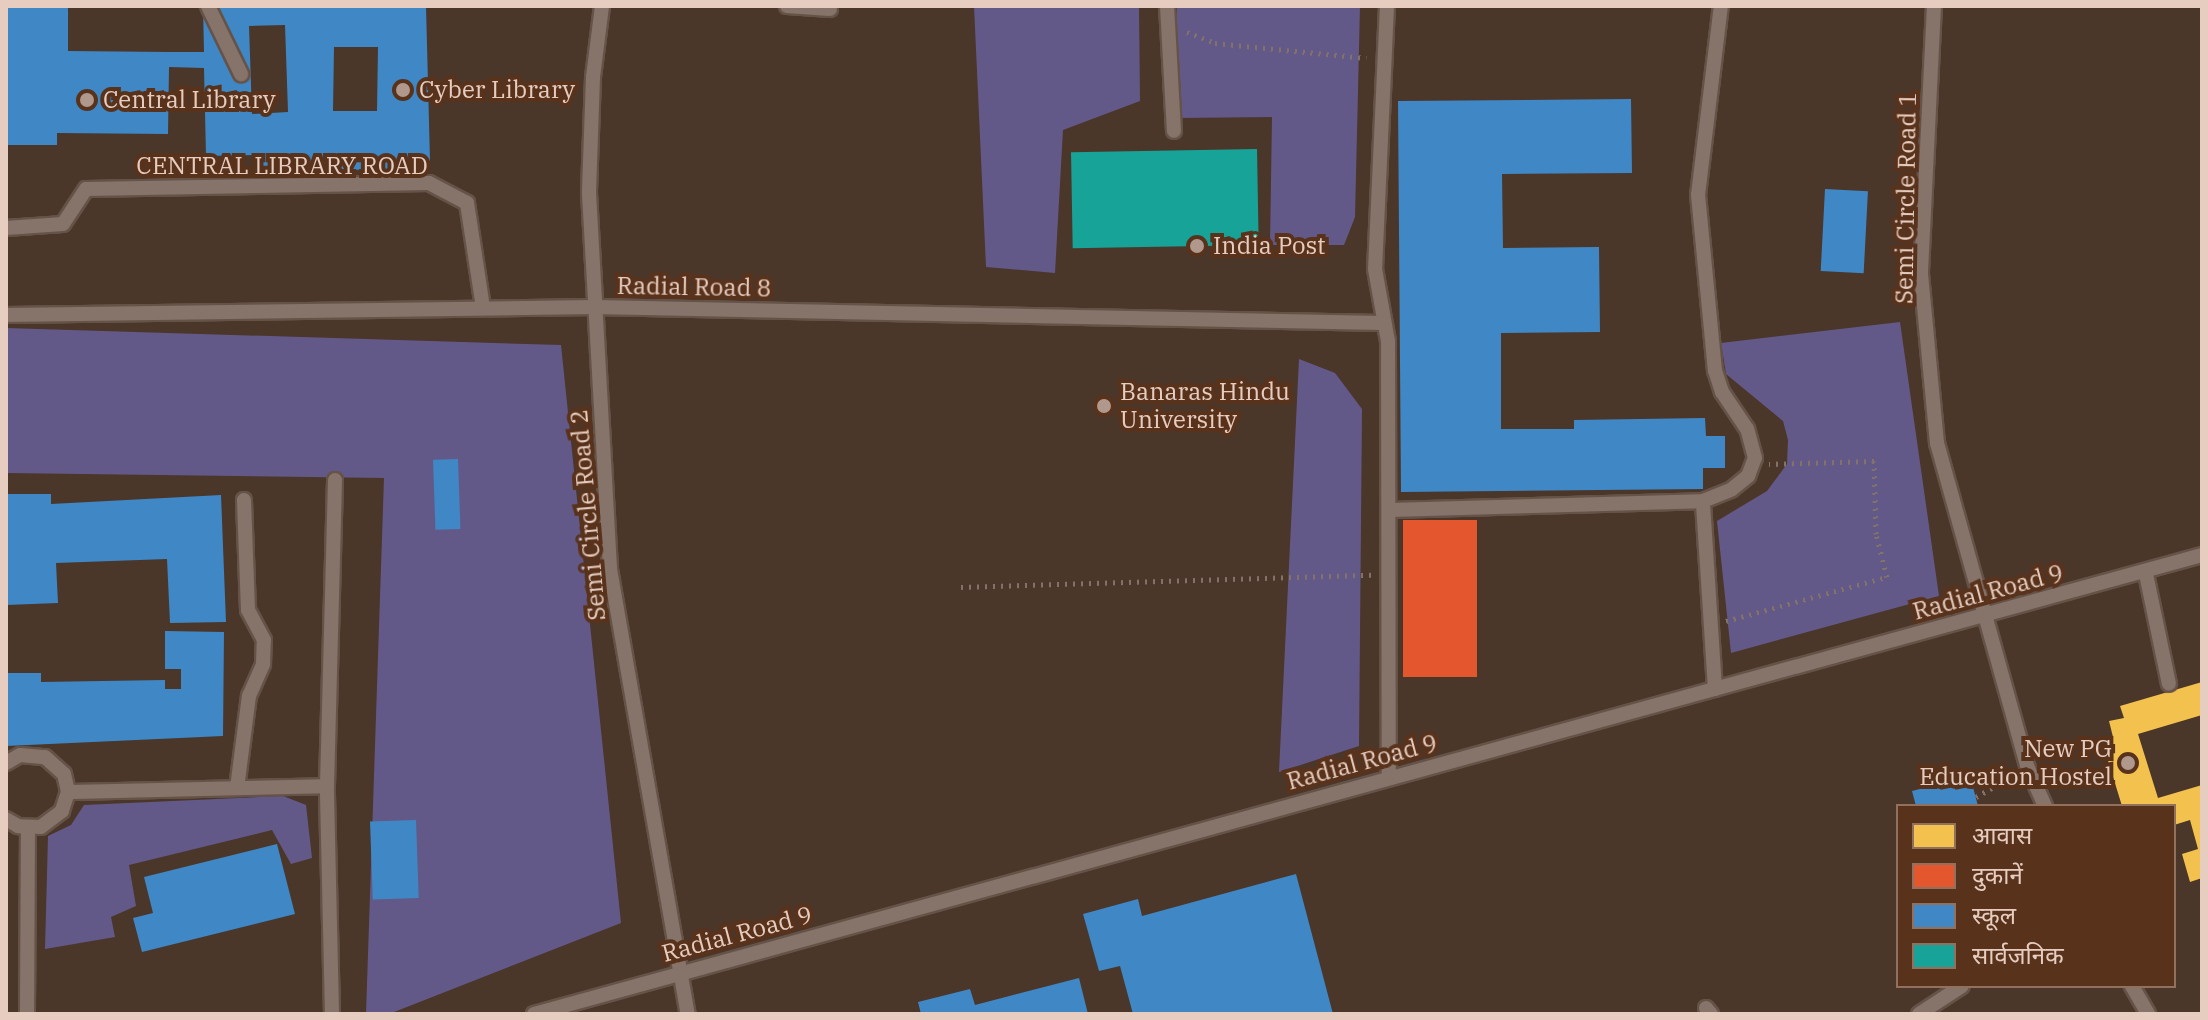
<!DOCTYPE html>
<html>
<head>
<meta charset="utf-8">
<style>
	body { margin:0 }
	#map { position:relative; width:2208px; height:1020px; overflow:hidden; background:#4b362a; font-family:"IBM Plex Serif","Noto Sans Devanagari",serif }
	div>[style] { position:absolute }
	[style*='--x'] { left:calc(var(--x)*1px); top:calc(var(--y)*1px); width:calc(var(--w)*1px); rotate:calc(var(--a)*1deg) }
	.green>* { inset:0; background:#635989 }
	.homes>* { inset:0; background:#f2c14e }
	.shops>* { inset:0; background:#e4572e; transform-origin:0 0 }
	.schools>* { inset:0; background:#3f88c5; transform-origin:0 0 }
	.public>* { inset:0; background:#17a398; transform-origin:0 0 }
	.path>* { height:5px; margin-top:-2.5px; transform-origin:0; background:repeating-linear-gradient(90deg,#827269 0 2px,transparent 0 8px) }
	.roads { filter:drop-shadow(2px 0 #665348) drop-shadow(-2px 0 #665348) drop-shadow(0 2px #665348) drop-shadow(0 -2px #665348) }
	.service>* { height:14px; margin:-7px; padding:0 7px; transform-origin:7px; border-radius:7px; background:#86746b }
	.dots>* { width:22px; height:22px; translate:-50% -50%; box-sizing:border-box; border:4px solid #59321c; border-radius:50% }
	span { translate:-50% -50%; white-space:nowrap; text-align:center; line-height:1.15; -webkit-text-stroke:8px #59321c; paint-order:stroke }
	.poi-label { font-size:24px; color:#e6cdc0 }
	.left { translate:0 -50%; text-align:left }
	.right { translate:-100% -50%; text-align:right }
	.street-label { font-size:24px; color:#e6cdc0 }
	.frame { position:absolute; inset:0; border:8px solid #e6cdc0; pointer-events:none }
	.legend { position:absolute; left:1896px; top:804px; width:280px; height:184px; box-sizing:border-box; background:#59321c; border:2px solid #91705e; margin:0; padding:10px 14px; list-style:none; font-size:24px; color:#e6cdc0 }
	.legend li { display:flex; align-items:center; gap:16px; height:40px }
	.legend b { width:40px; border:2px solid #91705e }
</style>
</head>
<body>
<div id="map">
	<div class="green">
		<i style="clip-path:polygon(974px 6px,1139px 6px,1140px 101px,1063px 130px,1055px 273px,986px 267px)"></i>
		<i style="clip-path:polygon(1177px 6px,1360px 6px,1355px 217px,1344px 245px,1270px 245px,1272px 117px,1177px 118px)"></i>
		<i style="clip-path:polygon(1900px 322px,1939px 596px,1731px 653px,1717px 521px,1767px 491px,1787px 464px,1788px 440px,1783px 421px,1726px 374px,1721px 343px)"></i>
		<i style="clip-path:polygon(6px 328px,561px 345px,621px 923px,389px 1014px,366px 1014px,384px 478px,6px 473px)"></i>
		<i style="clip-path:polygon(1299px 359px,1335px 373px,1362px 409px,1359px 746px,1279px 772px)"></i>
		<i style="clip-path:polygon(283px 796px,306px 805px,312px 858px,291px 864px,272px 830px,129px 865px,136px 906px,111px 917px,115px 937px,45px 949px,48px 836px,71px 825px,84px 805px)"></i>
	</div>
	<div class="homes">
		<i style="clip-path:polygon(2202px 682px,2202px 715px,2138px 734px,2158px 798px,2202px 785px,2202px 878px,2190px 882px,2182px 854px,2198px 849px,2190px 820px,2174px 825px,2174px 806px,2122px 806px,2102px 741px,2113px 737px,2109px 721px,2124px 718px,2120px 706px)"></i>
	</div>
	<div class="shops">
		<i style="left:1477px;top:520px;width:157px;height:74px;rotate:90deg"></i>
	</div>
	<div class="schools">
		<i style="clip-path:polygon(evenodd,6px 6px,68px 6px,68px 51px,169px 52px,204px 52px,203px 6px,426px 6px,430px 161px,391px 160px,389px 170px,257px 169px,255px 155px,206px 156px,204px 68px,169px 67px,168px 134px,57px 133px,57px 145px,6px 145px,6px 6px,285px 25px,288px 112px,252px 114px,249px 26px,285px 25px,6px 6px,334px 47px,378px 47px,377px 111px,333px 111px,334px 47px)"></i>
		<i style="clip-path:polygon(1631px 99px,1632px 173px,1502px 174px,1503px 248px,1599px 247px,1600px 332px,1501px 333px,1501px 429px,1574px 429px,1574px 420px,1705px 418px,1706px 436px,1725px 436px,1725px 468px,1703px 468px,1703px 489px,1401px 492px,1398px 101px)"></i>
		<i style="left:1825px;top:189px;width:43px;height:82px;rotate:3deg"></i>
		<i style="left:458px;top:459px;width:70px;height:25px;rotate:88deg"></i>
		<i style="clip-path:polygon(6px 494px,51px 494px,51px 504px,221px 495px,226px 622px,170px 623px,167px 559px,56px 563px,58px 603px,6px 605px)"></i>
		<i style="clip-path:polygon(165px 631px,224px 632px,223px 736px,6px 746px,6px 673px,41px 673px,41px 682px,165px 680px,165px 689px,181px 689px,181px 669px,165px 669px)"></i>
		<i style="clip-path:polygon(1970px 776px,1978px 806px,1916px 806px,1912px 791px)"></i>
		<i style="left:416px;top:820px;width:78px;height:46px;rotate:88deg"></i>
		<i style="clip-path:polygon(277px 844px,295px 914px,142px 952px,133px 918px,153px 913px,144px 877px)"></i>
		<i style="clip-path:polygon(1296px 874px,1333px 1014px,1133px 1014px,1120px 966px,1099px 971px,1083px 914px,1138px 899px,1142px 916px)"></i>
		<i style="clip-path:polygon(1079px 978px,1088px 1014px,921px 1014px,918px 1002px,970px 989px,975px 1005px)"></i>
	</div>
	<div class="public">
		<i style="left:1257px;top:149px;width:96px;height:186px;rotate:89deg"></i>
	</div>
	<div class="path">
		<i style="--x:1187;--y:32;--w:30;--a:21"></i>
		<i style="--x:1215;--y:43;--w:152;--a:5.7"></i>
		<i style="--x:961;--y:587;--w:411;--a:-1.7"></i>
		<i style="--x:1726;--y:621;--w:167;--a:-15.3"></i>
		<i style="--x:1887;--y:577;--w:44;--a:-104.3"></i>
		<i style="--x:1876;--y:534;--w:73;--a:-91.6"></i>
		<i style="--x:1874;--y:461;--w:105;--a:178.4"></i>
		<i style="--x:1976;--y:797;--w:43;--a:-29.6"></i>
	</div>
	<div class="roads">
		<div class="service">
			<i style="--x:208;--y:6;--w:76;--a:64.1"></i>
			<i style="--x:602;--y:6;--w:72;--a:97.2"></i>
			<i style="--x:593;--y:77;--w:116;--a:92"></i>
			<i style="--x:589;--y:193;--w:377;--a:86.8"></i>
			<i style="--x:610;--y:569;--w:452;--a:80.1"></i>
			<i style="--x:787;--y:6;--w:43;--a:4"></i>
			<i style="--x:1167;--y:6;--w:125;--a:86.8"></i>
			<i style="--x:1387;--y:6;--w:263;--a:92.6"></i>
			<i style="--x:1375;--y:269;--w:73;--a:79.8"></i>
			<i style="--x:1388;--y:341;--w:437;--a:89.9"></i>
			<i style="--x:1934;--y:6;--w:268;--a:92.8"></i>
			<i style="--x:1921;--y:274;--w:170;--a:84.6"></i>
			<i style="--x:1937;--y:443;--w:337;--a:74.4"></i>
			<i style="--x:2028;--y:768;--w:42;--a:65.9"></i>
			<i style="--x:6;--y:228;--w:57;--a:-4"></i>
			<i style="--x:63;--y:224;--w:42;--a:-56.7"></i>
			<i style="--x:86;--y:189;--w:343;--a:-1"></i>
			<i style="--x:429;--y:183;--w:43;--a:27.8"></i>
			<i style="--x:467;--y:203;--w:106;--a:81.3"></i>
			<i style="--x:6;--y:315;--w:589;--a:-0.78"></i>
			<i style="--x:595;--y:307;--w:786;--a:1.17"></i>
			<i style="--x:1389;--y:510;--w:314;--a:-1.6"></i>
			<i style="--x:2146;--y:574;--w:112;--a:78.2"></i>
			<i style="--x:1715;--y:689;--w:188;--a:-93.7"></i>
			<i style="--x:1703;--y:501;--w:31;--a:-22"></i>
			<i style="--x:1732;--y:489;--w:21;--a:-39"></i>
			<i style="--x:1748;--y:476;--w:19;--a:-69"></i>
			<i style="--x:1755;--y:458;--w:30;--a:-105"></i>
			<i style="--x:1747;--y:429;--w:45;--a:-124"></i>
			<i style="--x:1722;--y:392;--w:22;--a:-108"></i>
			<i style="--x:1715;--y:371;--w:177;--a:-95.5"></i>
			<i style="--x:1698;--y:195;--w:190;--a:-83.1"></i>
			<i style="--x:6;--y:763;--w:16;--a:-30"></i>
			<i style="--x:20;--y:755;--w:25;--a:5"></i>
			<i style="--x:45;--y:757;--w:25;--a:42"></i>
			<i style="--x:64;--y:774;--w:18;--a:77"></i>
			<i style="--x:68;--y:792;--w:20;--a:108"></i>
			<i style="--x:62;--y:811;--w:26;--a:143"></i>
			<i style="--x:41;--y:827;--w:23;--a:-178"></i>
			<i style="--x:18;--y:826;--w:14;--a:-150"></i>
			<i style="--x:237;--y:788;--w:93;--a:-82.6"></i>
			<i style="--x:249;--y:696;--w:35;--a:-66"></i>
			<i style="--x:263;--y:664;--w:24;--a:-88"></i>
			<i style="--x:264;--y:640;--w:34;--a:-118"></i>
			<i style="--x:248;--y:610;--w:110;--a:-92.1"></i>
			<i style="--x:68;--y:792;--w:259;--a:-1.3"></i>
			<i style="--x:2132;--y:986;--w:32;--a:60"></i>
			<i style="--x:1706;--y:1008;--w:8;--a:50"></i>
			<i style="--x:27;--y:1014;--w:186;--a:-89.7"></i>
			<i style="--x:332;--y:1014;--w:228;--a:-91.3"></i>
			<i style="--x:327;--y:786;--w:306;--a:-88.5"></i>
			<i style="--x:534;--y:1014;--w:1730;--a:-15.39"></i>
			<i style="--x:1919;--y:1014;--w:51;--a:-33.1"></i>
		</div>
	</div>
	<div class="dots">
		<i style="left:403px;top:90px;background:#b0988c"></i>
		<i style="left:87px;top:100px;background:#b0988c"></i>
		<i style="left:1197px;top:246px;background:#b0988c"></i>
		<i style="left:1104px;top:406px;background:#b0988c"></i>
		<i style="left:2128px;top:763px;background:#b0988c"></i>
	</div>
	<div class="poi-label">
		<span class="left" style="left:419px;top:90px">Cyber Library</span>
		<span class="left" style="left:103px;top:100px">Central Library</span>
		<span class="left" style="left:1213px;top:246px">India Post</span>
		<span class="left" style="left:1120px;top:406px">Banaras Hindu<br>University</span>
		<span class="right" style="left:2112px;top:763px">New PG<br>Education Hostel</span>
	</div>
	<div class="street-label">
		<span style="left:282px;top:166px">CENTRAL LIBRARY ROAD</span>
		<span style="left:1906px;top:198px;rotate:-89deg">Semi Circle Road 1</span>
		<span style="left:694px;top:287px;rotate:1deg">Radial Road 8</span>
		<span style="left:588px;top:515px;rotate:-95deg">Semi Circle Road 2</span>
		<span style="left:1988px;top:592px;rotate:-15deg">Radial Road 9</span>
		<span style="left:1362px;top:762px;rotate:-15deg">Radial Road 9</span>
		<span style="left:737px;top:934px;rotate:-15deg">Radial Road 9</span>
	</div>
	<div class="frame"></div>
	<ul class="legend">
	<li><b style="height:22px;background:#f2c14e"></b>आवास</li>
	<li><b style="height:22px;background:#e4572e"></b>दुकानें</li>
	<li><b style="height:22px;background:#3f88c5"></b>स्कूल</li>
	<li><b style="height:22px;background:#17a398"></b>सार्वजनिक</li>
	</ul>
</div>
</body>
</html>
